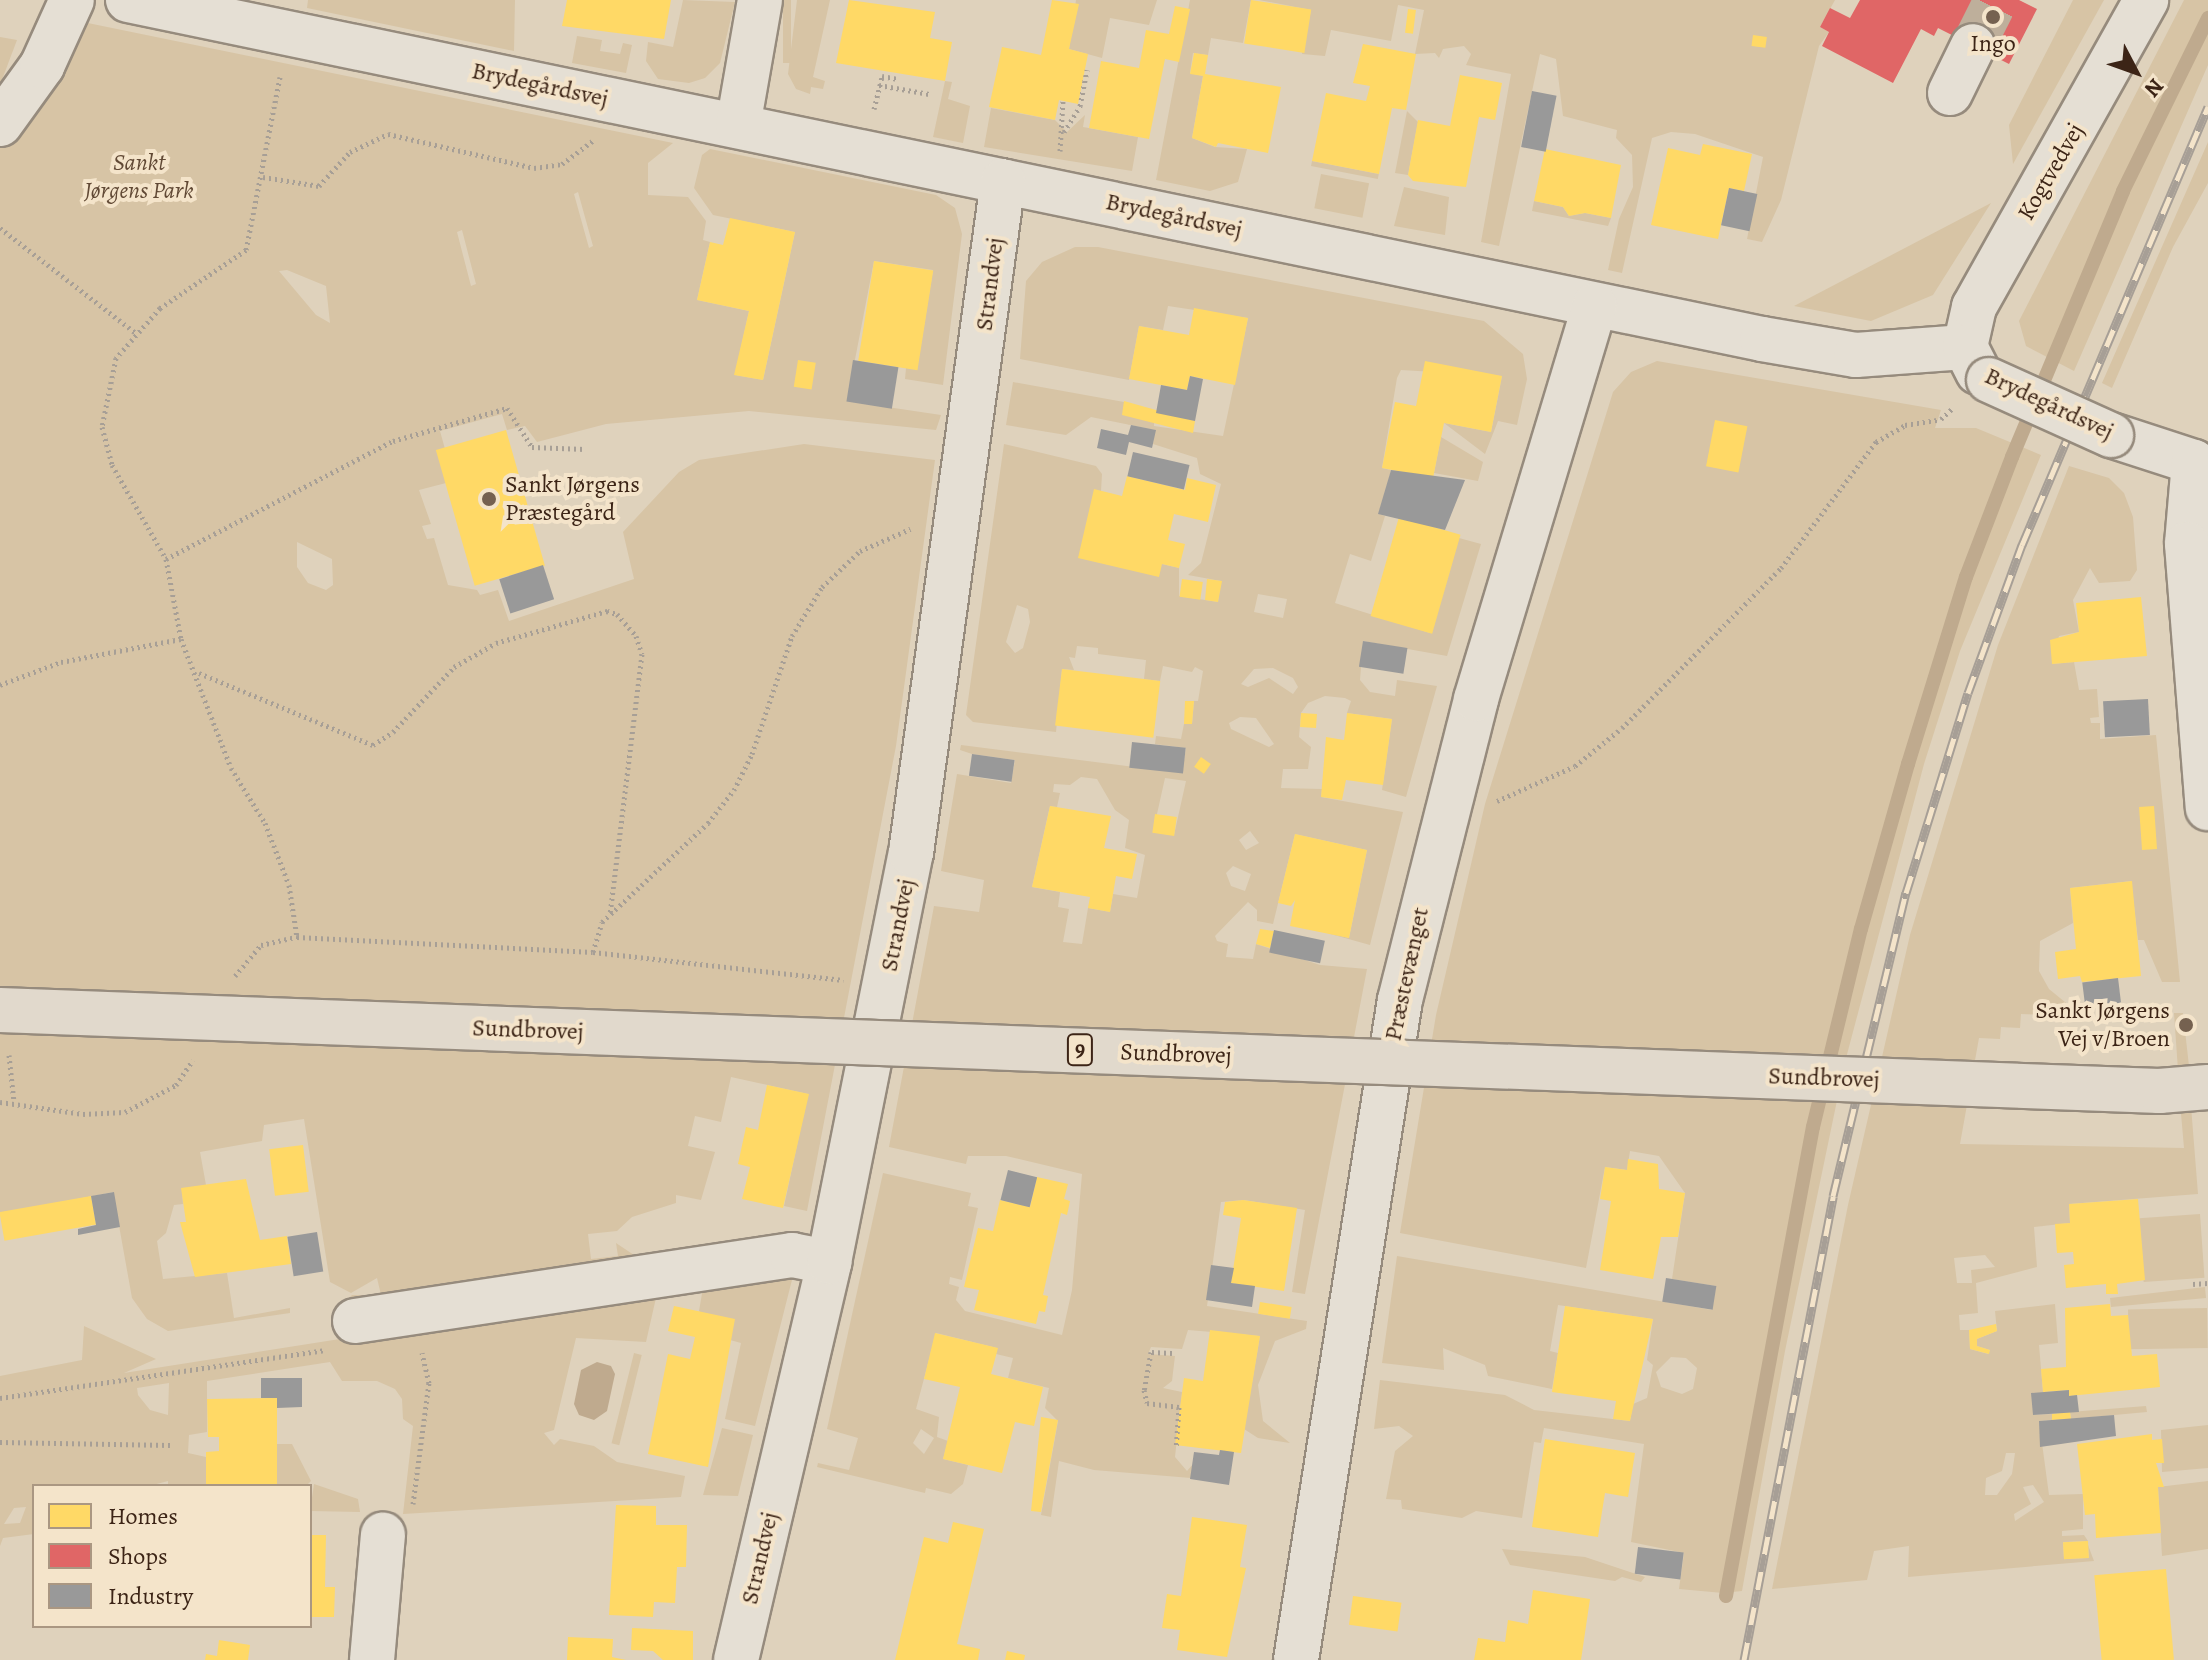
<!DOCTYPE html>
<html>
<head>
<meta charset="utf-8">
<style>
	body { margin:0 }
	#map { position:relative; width:2208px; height:1660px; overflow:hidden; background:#dfd2bc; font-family:Alegreya,serif }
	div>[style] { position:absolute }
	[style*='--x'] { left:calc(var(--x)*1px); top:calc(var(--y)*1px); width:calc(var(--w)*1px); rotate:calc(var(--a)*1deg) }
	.green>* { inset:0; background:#d7c4a5; transform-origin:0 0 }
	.water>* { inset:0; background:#bfaa8e }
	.homes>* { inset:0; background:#ffd966; transform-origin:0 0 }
	.shops>* { inset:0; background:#e06666 }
	.industry>* { inset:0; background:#999; transform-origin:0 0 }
	.stream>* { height:14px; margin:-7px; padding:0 7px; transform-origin:7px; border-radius:7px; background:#bfaa8e }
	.minor-tunnel>* { height:44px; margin-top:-22px; transform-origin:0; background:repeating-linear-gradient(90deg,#beaf9b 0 44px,transparent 0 66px) }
	.path>* { height:5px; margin-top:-2.5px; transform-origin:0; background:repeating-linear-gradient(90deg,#a79f96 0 2px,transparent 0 6px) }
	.roads { filter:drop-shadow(2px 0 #968b7d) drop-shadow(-2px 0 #968b7d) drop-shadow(0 2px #968b7d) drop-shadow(0 -2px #968b7d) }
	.minor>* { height:44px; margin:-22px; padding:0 22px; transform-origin:22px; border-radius:22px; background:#e5dfd4 }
	.rail>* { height:9px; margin-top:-4.5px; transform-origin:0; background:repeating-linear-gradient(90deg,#f4e4ca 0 18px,#a79f96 0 36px); box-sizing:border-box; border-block:2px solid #a79f96 }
	.bridges { filter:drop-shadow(2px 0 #968b7d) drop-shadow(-2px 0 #968b7d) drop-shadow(0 2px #968b7d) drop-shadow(0 -2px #968b7d) }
	.minor-bridge>* { height:44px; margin:-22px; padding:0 22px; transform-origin:22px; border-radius:22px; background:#e5dfd4 }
	.major-bridge>* { height:44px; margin:-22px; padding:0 22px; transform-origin:22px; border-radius:22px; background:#e1d9cc }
	.dots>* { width:22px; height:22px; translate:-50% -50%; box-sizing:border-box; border:4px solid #f4e4ca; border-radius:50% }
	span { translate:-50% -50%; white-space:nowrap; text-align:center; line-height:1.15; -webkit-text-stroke:8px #f4e4ca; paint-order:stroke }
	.shield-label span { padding:2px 6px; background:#f4e4ca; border:2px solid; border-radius:6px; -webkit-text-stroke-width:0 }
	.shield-label { font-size:22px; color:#3c2416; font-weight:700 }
	.poi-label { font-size:24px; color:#3c2416 }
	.left { translate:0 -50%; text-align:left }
	.right { translate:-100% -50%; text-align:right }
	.street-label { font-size:24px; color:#3c2416 }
	.park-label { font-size:24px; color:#614935; font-style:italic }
	.legend { position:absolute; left:32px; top:1484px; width:280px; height:144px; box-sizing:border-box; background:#f4e4ca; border:2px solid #aa9782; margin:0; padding:10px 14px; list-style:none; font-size:24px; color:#3c2416 }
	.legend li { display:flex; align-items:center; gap:16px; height:40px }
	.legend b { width:40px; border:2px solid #aa9782 }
	.north { position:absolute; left:2096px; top:32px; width:80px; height:80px; -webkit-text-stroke:6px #f4e4ca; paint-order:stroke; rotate:131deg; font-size:22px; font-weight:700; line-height:32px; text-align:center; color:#3c2416 }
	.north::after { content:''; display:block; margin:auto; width:28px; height:36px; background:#3c2416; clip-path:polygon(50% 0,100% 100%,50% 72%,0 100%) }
</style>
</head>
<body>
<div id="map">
	<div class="green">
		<i style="clip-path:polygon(308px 0,515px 0,514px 51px,307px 8px)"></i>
		<i style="clip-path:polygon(683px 0,735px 2px,720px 63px,705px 78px,689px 83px,658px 79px,646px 61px,648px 42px,673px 47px)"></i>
		<i style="left:783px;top:0;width:8px;height:63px"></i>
		<i style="clip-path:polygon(797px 0,830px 0,813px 77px,825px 81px,823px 89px,811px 87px,810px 94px,796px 89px,788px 74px)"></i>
		<i style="clip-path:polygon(1076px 0,1157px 0,1149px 25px,1110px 18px,1102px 58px,1069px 49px)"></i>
		<i style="clip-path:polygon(1190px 0,1251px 0,1243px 43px,1211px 38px,1208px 55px,1193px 53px,1190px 73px,1203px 76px,1192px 138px,1215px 147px,1247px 149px,1238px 182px,1210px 191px,1156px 180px)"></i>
		<i style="clip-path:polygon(1259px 0,1835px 0,1820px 27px,1829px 32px,1819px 46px,1781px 200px,1762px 242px,1747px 239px,1763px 157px,1695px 134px,1671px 132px,1652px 138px,1622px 273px,1608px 270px,1619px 219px,1633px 187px,1632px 155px,1616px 138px,1617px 130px,1563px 116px,1556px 59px,1540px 54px,1499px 246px,1481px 242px,1511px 74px,1466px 65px,1471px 54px,1464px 46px,1443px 49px,1439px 58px,1435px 53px,1415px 54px,1424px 10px,1398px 5px,1391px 41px,1331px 30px,1325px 56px,1302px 54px,1311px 10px)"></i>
		<i style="clip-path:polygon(2073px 0,2104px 0,2013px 164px,2009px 125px)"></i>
		<i style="clip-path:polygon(2184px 0,2208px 0,2208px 65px,2074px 371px,2026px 346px,2019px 321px)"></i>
		<i style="clip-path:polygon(evenodd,39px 13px,673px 143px,648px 163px,648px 195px,688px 197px,706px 221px,703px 240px,710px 242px,697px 300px,749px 311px,735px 375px,763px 380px,795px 232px,713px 215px,694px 188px,702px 155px,710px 149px,936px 195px,955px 208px,962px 234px,943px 385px,905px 379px,906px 368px,917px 369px,933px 270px,874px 261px,847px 401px,941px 415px,936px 430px,749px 411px,606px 424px,537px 442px,525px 426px,507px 430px,502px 414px,440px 431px,445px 449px,437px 451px,446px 483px,419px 490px,431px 524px,422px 526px,427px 539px,434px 538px,448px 585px,477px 590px,480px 595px,498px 590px,509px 621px,634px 579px,623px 532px,679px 472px,699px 460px,804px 444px,935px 460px,896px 746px,807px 1211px,784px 1206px,808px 1094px,731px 1077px,721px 1122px,695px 1116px,688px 1146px,715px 1152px,701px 1200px,676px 1195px,676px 1203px,632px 1217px,617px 1231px,588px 1234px,591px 1259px,618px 1256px,616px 1243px,634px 1255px,722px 1244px,356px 1304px,349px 1298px,352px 1295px,381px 1295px,377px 1278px,351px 1293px,330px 1282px,304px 1119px,264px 1125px,262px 1141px,200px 1152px,206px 1185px,182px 1189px,183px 1204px,174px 1205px,166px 1233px,157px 1241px,163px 1279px,227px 1273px,234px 1318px,290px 1308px,290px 1313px,168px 1331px,147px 1319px,132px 1298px,113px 1192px,0 1214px,0 90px,18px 65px,39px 13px,578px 192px,593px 246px,589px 248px,574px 194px,578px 192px,39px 13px,462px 230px,476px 284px,471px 286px,457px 232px,462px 230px,39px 13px,287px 270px,326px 286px,330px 323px,316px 315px,279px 271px,287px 270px,39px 13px,297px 542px,332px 559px,333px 585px,326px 590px,308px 583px,297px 567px,297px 542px)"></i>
		<i style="clip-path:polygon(577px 36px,602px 40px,600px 51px,620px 54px,623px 43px,632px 45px,626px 73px,572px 63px)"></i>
		<i style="clip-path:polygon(0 37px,17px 40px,0 85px)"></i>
		<i style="clip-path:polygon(945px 81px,952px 82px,948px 99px,970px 106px,963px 143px,933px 137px)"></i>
		<i style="clip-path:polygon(991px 108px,1055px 120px,1067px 132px,1085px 115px,1083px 127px,1138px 137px,1132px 171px,984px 147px)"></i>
		<i style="clip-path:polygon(1407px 111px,1418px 122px,1408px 175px,1395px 173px)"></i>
		<i style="clip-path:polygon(2208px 142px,2208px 183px,2173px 247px,2112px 388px,2102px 383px)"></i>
		<i style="left:1312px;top:161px;width:68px;height:5px;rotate:11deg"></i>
		<i style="left:1321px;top:174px;width:49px;height:35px;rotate:11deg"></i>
		<i style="clip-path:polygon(1404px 187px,1449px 197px,1445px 235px,1394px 226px)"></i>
		<i style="clip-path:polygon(1534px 201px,1563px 207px,1569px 216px,1585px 213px,1611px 218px,1608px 226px,1532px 211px)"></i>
		<i style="clip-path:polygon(1991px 203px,1933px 295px,1871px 321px,1794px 306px)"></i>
		<i style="clip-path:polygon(evenodd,1075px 247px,1098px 247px,1484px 321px,1523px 354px,1527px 379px,1517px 425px,1498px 421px,1485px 454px,1444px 423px,1491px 432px,1502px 376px,1401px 370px,1397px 378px,1382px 468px,1391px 470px,1379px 514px,1385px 516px,1371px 561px,1350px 554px,1335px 603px,1430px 633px,1459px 538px,1481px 544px,1447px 656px,1363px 641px,1360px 680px,1370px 692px,1395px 696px,1397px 680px,1437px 686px,1406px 797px,1382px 790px,1392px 719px,1347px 713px,1351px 701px,1345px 698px,1325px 696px,1308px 703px,1301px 713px,1299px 737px,1311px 747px,1308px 769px,1283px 769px,1281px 788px,1322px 789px,1321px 797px,1403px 812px,1370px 945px,1327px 933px,1349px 938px,1367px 850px,1295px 834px,1273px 924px,1257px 921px,1257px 910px,1248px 902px,1215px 936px,1217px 941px,1228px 944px,1226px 957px,1253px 959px,1256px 944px,1320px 965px,1367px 969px,1305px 1294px,1292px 1292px,1305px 1210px,1244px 1200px,1221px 1202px,1207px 1306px,1307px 1321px,1306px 1329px,1275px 1341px,1258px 1385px,1263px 1421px,1290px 1443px,1258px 1438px,1244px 1429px,1260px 1336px,1188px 1330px,1182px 1349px,1151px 1347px,1148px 1354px,1175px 1356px,1172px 1381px,1163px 1388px,1182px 1392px,1175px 1457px,1187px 1471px,1193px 1464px,1191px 1478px,1094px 1470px,1059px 1461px,1051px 1517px,1041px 1515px,1058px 1421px,1045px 1408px,1049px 1388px,1008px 1378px,1013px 1358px,996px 1354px,997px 1348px,936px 1333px,916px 1409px,939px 1417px,937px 1437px,948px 1441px,943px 1459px,968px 1465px,963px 1484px,951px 1494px,926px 1488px,925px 1493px,817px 1467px,818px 1463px,849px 1470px,858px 1438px,827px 1429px,883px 1173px,971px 1193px,968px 1206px,978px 1208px,962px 1280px,950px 1277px,949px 1284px,959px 1287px,956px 1300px,965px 1311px,1062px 1335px,1072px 1290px,1082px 1174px,1006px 1156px,968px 1156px,966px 1164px,889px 1147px,934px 906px,979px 912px,984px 880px,941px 871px,957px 774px,1011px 783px,1015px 760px,972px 754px,960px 750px,961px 745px,1182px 773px,1186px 748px,1155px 744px,1156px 736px,1181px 739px,1184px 724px,1192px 724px,1194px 701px,1198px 701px,1203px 671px,1195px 667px,1192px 672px,1163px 666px,1160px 681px,1144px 679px,1146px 660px,1098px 654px,1098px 648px,1077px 646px,1075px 658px,1069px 657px,1074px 670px,1062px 669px,1056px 732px,973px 722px,966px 715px,1004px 444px,1096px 466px,1102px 474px,1101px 491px,1162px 564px,1179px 568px,1179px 596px,1218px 602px,1221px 581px,1188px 575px,1201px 563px,1221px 484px,1200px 474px,1197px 458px,1153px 444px,1155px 430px,1091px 417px,1066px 435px,1006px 425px,1013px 382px,1124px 402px,1154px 420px,1154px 426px,1223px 436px,1248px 318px,1168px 306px,1163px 330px,1139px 326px,1129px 380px,1020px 359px,1026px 281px,1042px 262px,1075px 247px,1258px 594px,1287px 599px,1283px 618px,1254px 612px,1258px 594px,1075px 247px,1017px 605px,1028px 609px,1030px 622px,1023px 648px,1015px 653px,1006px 642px,1017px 605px,1075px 247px,1273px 668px,1293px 678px,1298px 687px,1293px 694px,1269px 678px,1248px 687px,1241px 684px,1254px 669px,1273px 668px,1075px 247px,1240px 717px,1256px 718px,1274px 744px,1269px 747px,1231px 729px,1229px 723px,1240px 717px,1075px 247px,1081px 777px,1097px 779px,1115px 810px,1129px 820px,1125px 848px,1145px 855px,1137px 898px,1113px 894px,1110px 912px,1088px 908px,1082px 944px,1063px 942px,1069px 909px,1058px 907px,1060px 892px,1032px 887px,1050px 806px,1057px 807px,1060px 793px,1053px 792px,1054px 784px,1070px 785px,1081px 777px,1075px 247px,1165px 778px,1186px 781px,1174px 835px,1153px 832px,1165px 778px,1075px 247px,1250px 831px,1259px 843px,1246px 850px,1239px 840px,1250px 831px,1075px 247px,1233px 866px,1251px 874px,1245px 891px,1231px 886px,1226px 873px,1233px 866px,1075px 247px,921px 1429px,934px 1438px,924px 1454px,913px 1443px,921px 1429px)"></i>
		<i style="clip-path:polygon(evenodd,1657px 361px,1941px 410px,1935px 428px,1976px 428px,2041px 455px,1960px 651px,1924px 764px,1845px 1062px,1785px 1351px,1742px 1591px,1723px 1593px,1679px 1589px,1684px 1553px,1631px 1542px,1644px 1444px,1544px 1428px,1541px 1443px,1534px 1442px,1522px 1518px,1476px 1511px,1462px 1518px,1402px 1509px,1401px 1500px,1386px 1499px,1395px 1451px,1413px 1436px,1399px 1426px,1374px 1429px,1380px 1380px,1505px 1395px,1534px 1410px,1630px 1421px,1633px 1404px,1647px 1398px,1653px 1365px,1647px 1360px,1653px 1319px,1558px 1305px,1550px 1351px,1558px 1353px,1552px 1389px,1488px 1376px,1485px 1365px,1443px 1348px,1444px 1370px,1382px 1363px,1397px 1256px,1712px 1310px,1716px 1286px,1672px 1279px,1685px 1193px,1659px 1156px,1630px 1151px,1627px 1170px,1605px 1167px,1586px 1268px,1400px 1233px,1436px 1015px,1485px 804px,1613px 392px,1631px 372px,1657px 361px,1671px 1357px,1686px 1358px,1697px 1368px,1693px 1389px,1682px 1394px,1661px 1387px,1656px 1372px,1671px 1357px)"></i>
		<i style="clip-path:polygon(1441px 437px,1483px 462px,1478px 481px,1434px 473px)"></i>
		<i style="clip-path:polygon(evenodd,2069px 466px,2109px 478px,2124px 493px,2133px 517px,2137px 570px,2130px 581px,2099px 583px,2090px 568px,2073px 600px,2079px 632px,2059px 636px,2052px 664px,2074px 662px,2079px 690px,2097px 689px,2099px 717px,2090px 718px,2091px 723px,2100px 723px,2100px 739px,2156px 735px,2180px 982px,2162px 982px,2144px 940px,2138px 940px,2131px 881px,2070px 888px,2073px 923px,2040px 941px,2039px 971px,2049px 989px,2082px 1016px,2021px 1014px,2020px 1028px,2001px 1027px,2000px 1039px,1979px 1038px,1960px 1144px,2184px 1148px,2180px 1102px,2191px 1106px,2198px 1194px,2069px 1204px,2070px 1223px,2034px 1227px,2037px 1267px,1976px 1283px,1978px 1313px,1959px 1315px,1960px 1330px,1969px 1330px,1970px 1349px,1988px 1354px,1990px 1350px,1977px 1346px,1977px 1339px,1997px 1331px,1995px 1311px,2055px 1304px,2058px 1343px,2039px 1345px,2043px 1392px,2033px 1415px,2052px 1414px,2052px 1420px,2039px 1421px,2049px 1495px,2083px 1494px,2083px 1529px,2062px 1531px,2062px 1536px,2084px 1535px,2088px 1541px,2063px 1542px,2064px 1559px,2089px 1558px,2088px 1545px,2094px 1561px,1908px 1577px,1909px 1546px,1874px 1551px,1867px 1580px,1772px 1589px,1848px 1205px,1910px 935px,1998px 645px,2069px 466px,1985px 1255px,1995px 1267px,1971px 1270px,1972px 1283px,1957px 1283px,1954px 1258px,1985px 1255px,2069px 466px,2006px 1453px,2015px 1453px,2012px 1474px,1997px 1495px,1985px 1495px,1986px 1478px,2002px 1471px,2006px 1453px,2069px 466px,2033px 1485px,2044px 1502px,2015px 1521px,2014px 1514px,2031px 1504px,2023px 1487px,2033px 1485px)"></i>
		<i style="clip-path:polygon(2174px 1013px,2183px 1013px,2189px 1066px,2185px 1070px,2178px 1070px)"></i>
		<i style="left:2200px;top:1214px;width:64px;height:61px;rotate:86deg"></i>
		<i style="clip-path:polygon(795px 1268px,755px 1426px,725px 1419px,741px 1343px,730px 1340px,699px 1311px,704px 1282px)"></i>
		<i style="clip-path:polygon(2205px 1287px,2206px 1298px,2111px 1307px,2110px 1298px)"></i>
		<i style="clip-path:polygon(evenodd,658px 1289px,646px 1342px,576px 1338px,554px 1430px,544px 1433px,554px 1445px,560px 1439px,594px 1446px,617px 1462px,685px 1476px,681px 1497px,403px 1514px,413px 1426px,403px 1419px,402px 1399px,395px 1389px,377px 1381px,342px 1381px,330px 1362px,207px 1381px,207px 1432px,189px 1435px,188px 1453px,206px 1457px,206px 1486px,168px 1486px,168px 1481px,149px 1486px,34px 1486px,34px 1534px,3px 1538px,0 1546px,0 1376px,82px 1360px,84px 1326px,156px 1359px,124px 1373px,658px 1289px,169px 1383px,168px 1415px,150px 1410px,138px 1395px,137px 1388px,169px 1383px,658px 1289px,26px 1507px,20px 1523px,4px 1524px,14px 1508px,26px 1507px)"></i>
		<i style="left:2207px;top:1308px;width:40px;height:79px;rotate:89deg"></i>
		<i style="left:634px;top:1353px;width:8px;height:93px;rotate:14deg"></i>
		<i style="clip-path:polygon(2146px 1406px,2147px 1412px,2071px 1419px,2070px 1412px)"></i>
		<i style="clip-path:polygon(2208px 1425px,2208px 1468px,2162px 1472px,2161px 1430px)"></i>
		<i style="clip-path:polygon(722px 1428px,753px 1435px,738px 1496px,703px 1495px)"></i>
		<i style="clip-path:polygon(277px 1444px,292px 1444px,311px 1481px,306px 1486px,277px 1486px)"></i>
		<i style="clip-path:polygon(2208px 1481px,2208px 1549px,2162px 1556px,2158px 1487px)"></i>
		<i style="clip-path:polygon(314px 1484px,358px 1499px,360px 1512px,310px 1511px)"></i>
		<i style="clip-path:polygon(1502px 1549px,1585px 1557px,1645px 1577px,1641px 1582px,1622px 1577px,1615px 1581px,1510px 1565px)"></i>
	</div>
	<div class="water">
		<i style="clip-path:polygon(597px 1362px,611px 1366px,615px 1374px,607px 1411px,594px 1420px,579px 1415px,574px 1404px,581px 1370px)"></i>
	</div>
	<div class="homes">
		<i style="clip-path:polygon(567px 0,671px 0,664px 39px,562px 26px)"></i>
		<i style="clip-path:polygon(849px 0,935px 12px,930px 38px,952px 42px,945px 81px,836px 63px)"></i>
		<i style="clip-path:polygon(1052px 0,1079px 4px,1069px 49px,1088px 54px,1078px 104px,1059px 100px,1055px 120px,989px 107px,1002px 47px,1041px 55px)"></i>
		<i style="left:1251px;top:0;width:61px;height:44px;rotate:9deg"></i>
		<i style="clip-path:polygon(1175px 6px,1190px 9px,1179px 62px,1165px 59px,1149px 139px,1089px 128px,1101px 61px,1139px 68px,1146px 30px,1169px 34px)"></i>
		<i style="left:1408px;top:9px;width:8px;height:24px;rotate:7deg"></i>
		<i style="left:1753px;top:35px;width:14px;height:11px;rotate:8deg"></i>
		<i style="clip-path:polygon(1363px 44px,1416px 54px,1406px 110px,1392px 108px,1379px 174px,1312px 161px,1326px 93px,1366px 101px,1370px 86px,1353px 83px)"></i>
		<i style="clip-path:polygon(1194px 53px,1208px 55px,1205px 74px,1281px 87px,1268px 153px,1218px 143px,1216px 147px,1192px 138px,1203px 76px,1190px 74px)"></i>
		<i style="clip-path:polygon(1460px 75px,1502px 83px,1495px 120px,1479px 117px,1466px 187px,1413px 181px,1408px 175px,1418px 120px,1450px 126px)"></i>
		<i style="clip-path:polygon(1703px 144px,1752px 154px,1744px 191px,1729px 188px,1718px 239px,1651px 225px,1668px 148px,1700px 155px)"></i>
		<i style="clip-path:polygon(1545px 149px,1621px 165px,1611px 218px,1585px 213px,1569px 216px,1563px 207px,1534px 201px)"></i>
		<i style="clip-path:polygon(730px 218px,795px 232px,763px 380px,734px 375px,749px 311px,697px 300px,710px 242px,723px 245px)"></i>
		<i style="left:874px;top:261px;width:60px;height:101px;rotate:9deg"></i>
		<i style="clip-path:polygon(1194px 308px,1248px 318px,1235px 385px,1190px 376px,1187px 390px,1129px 379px,1139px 326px,1189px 335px)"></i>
		<i style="left:798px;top:360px;width:18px;height:27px;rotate:9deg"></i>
		<i style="clip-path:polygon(1425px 361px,1502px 376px,1491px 432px,1444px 423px,1433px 478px,1382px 468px,1395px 402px,1416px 406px)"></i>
		<i style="clip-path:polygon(1124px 401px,1195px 421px,1193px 433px,1122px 415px)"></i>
		<i style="left:1715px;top:420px;width:33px;height:47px;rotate:11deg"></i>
		<i style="left:506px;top:430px;width:141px;height:73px;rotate:74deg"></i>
		<i style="clip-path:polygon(1127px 476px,1185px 490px,1187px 478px,1216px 485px,1208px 522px,1174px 514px,1168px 540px,1185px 544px,1179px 568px,1162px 564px,1159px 577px,1078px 558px,1094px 489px,1122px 496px)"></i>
		<i style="left:1399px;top:517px;width:64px;height:103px;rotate:16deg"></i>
		<i style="left:1182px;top:579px;width:21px;height:18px;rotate:8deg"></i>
		<i style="clip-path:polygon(1207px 579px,1222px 581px,1218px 602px,1205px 600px)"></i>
		<i style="clip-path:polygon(2141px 597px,2147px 656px,2052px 664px,2050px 640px,2079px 632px,2076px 603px)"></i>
		<i style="left:1062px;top:669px;width:99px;height:57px;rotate:7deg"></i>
		<i style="clip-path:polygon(1185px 701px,1194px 701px,1192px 724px,1184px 724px)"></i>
		<i style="left:1301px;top:713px;width:16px;height:14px;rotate:4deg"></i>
		<i style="clip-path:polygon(1347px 713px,1392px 719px,1383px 785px,1346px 780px,1342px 800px,1321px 797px,1326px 737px,1344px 740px)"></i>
		<i style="left:1201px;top:757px;width:12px;height:12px;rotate:35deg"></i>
		<i style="clip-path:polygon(1050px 806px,1111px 816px,1104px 848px,1137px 854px,1132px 879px,1116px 876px,1110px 912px,1088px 908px,1090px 897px,1032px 887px)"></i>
		<i style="left:2154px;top:806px;width:43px;height:15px;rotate:86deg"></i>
		<i style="left:1155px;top:814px;width:22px;height:19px;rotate:8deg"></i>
		<i style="clip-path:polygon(1295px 834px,1367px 850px,1349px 938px,1290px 926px,1295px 900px,1291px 906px,1278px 903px)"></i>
		<i style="clip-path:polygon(2132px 881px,2141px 976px,2082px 982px,2080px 976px,2058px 979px,2055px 952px,2076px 949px,2070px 888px)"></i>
		<i style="clip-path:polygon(1260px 929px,1274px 931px,1270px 948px,1256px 944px)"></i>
		<i style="clip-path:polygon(767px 1085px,809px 1094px,783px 1208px,742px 1199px,750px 1167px,738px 1164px,746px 1127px,758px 1130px)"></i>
		<i style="left:303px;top:1145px;width:47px;height:34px;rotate:83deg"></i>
		<i style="clip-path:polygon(1628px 1159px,1658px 1164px,1659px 1189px,1685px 1193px,1678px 1237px,1661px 1237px,1653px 1279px,1600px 1270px,1611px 1201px,1600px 1199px,1605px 1167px,1627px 1170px)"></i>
		<i style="clip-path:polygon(1037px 1177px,1068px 1184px,1064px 1199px,1070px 1201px,1067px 1215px,1061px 1213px,1043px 1295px,1048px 1296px,1045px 1312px,1039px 1311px,1036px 1324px,974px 1310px,979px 1290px,964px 1287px,978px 1228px,993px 1231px,1000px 1200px,1030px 1207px)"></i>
		<i style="clip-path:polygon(246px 1179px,260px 1240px,287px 1236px,291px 1264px,195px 1277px,180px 1222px,186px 1222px,181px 1188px)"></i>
		<i style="left:91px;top:1196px;width:29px;height:93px;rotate:80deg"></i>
		<i style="clip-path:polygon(2138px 1199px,2145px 1280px,2117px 1284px,2118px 1294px,2106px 1294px,2106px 1284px,2066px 1288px,2064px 1265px,2074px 1264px,2073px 1252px,2057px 1253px,2055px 1224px,2070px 1223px,2069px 1204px)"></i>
		<i style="clip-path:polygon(1243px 1200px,1297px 1208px,1284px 1291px,1231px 1283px,1241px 1218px,1223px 1215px,1225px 1202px)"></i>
		<i style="left:1260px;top:1302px;width:32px;height:12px;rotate:9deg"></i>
		<i style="clip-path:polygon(2110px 1304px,2111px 1316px,2128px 1315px,2132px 1356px,2157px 1354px,2160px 1387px,2069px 1396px,2069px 1390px,2043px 1392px,2041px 1369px,2066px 1367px,2065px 1308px)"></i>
		<i style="clip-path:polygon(674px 1306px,735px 1319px,708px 1467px,648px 1454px,668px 1354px,690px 1359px,695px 1337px,668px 1331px)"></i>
		<i style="clip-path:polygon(1565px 1306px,1653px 1319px,1630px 1421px,1613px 1419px,1616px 1401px,1552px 1392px)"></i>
		<i style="clip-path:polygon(1996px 1324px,1997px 1331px,1977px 1339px,1977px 1346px,1990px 1350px,1989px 1354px,1970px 1349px,1969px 1330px)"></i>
		<i style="clip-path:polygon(1210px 1330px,1260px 1336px,1241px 1453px,1175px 1445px,1184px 1378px,1203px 1381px)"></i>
		<i style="clip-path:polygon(935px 1333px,998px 1348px,991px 1374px,1043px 1387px,1034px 1426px,1015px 1422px,1002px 1473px,943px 1459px,960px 1387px,924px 1379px)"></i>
		<i style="clip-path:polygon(277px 1398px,277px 1486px,206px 1486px,206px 1452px,219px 1451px,219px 1437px,208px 1437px,207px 1399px)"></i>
		<i style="clip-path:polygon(2070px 1412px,2071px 1419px,2052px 1420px,2052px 1414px)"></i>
		<i style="clip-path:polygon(1041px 1417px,1058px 1420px,1041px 1512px,1031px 1511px)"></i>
		<i style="clip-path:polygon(2152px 1434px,2152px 1440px,2162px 1439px,2164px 1463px,2156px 1463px,2164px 1487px,2158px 1487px,2161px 1533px,2096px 1538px,2095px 1514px,2085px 1515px,2077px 1444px)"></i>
		<i style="clip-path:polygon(1545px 1439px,1635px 1453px,1628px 1497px,1605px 1493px,1598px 1537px,1532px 1527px)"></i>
		<i style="clip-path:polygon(616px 1505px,656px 1506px,656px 1525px,687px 1525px,686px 1567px,677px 1567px,675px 1603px,654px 1602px,653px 1617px,609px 1615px)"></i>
		<i style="clip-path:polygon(1192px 1517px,1247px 1525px,1240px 1567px,1246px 1568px,1227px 1657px,1177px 1650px,1180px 1630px,1162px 1628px,1167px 1594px,1181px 1596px)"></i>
		<i style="clip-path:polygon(953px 1522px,984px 1529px,957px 1644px,980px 1649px,978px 1660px,895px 1660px,924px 1537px,948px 1543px)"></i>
		<i style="clip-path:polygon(310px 1535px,326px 1535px,325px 1587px,335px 1587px,334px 1617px,310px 1617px)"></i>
		<i style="left:2088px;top:1541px;width:17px;height:25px;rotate:87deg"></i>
		<i style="left:2166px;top:1569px;width:91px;height:72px;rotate:85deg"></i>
		<i style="clip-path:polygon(1533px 1590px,1590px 1599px,1581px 1660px,1474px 1660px,1478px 1638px,1505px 1642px,1508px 1620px,1528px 1624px)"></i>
		<i style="left:1353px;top:1596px;width:49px;height:29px;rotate:8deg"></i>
		<i style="clip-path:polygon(632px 1628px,693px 1631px,693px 1660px,663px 1660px,653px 1651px,631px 1650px)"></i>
		<i style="clip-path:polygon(568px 1637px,613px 1639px,612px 1657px,626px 1660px,567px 1660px)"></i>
		<i style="clip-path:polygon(219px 1640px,250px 1645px,248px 1660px,205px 1660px,206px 1654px,217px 1656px)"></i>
		<i style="clip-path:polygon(1007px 1651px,1025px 1655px,1024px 1660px,1005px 1660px)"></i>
	</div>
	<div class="shops">
		<i style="clip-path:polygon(1860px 0,2019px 0,2037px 9px,2009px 64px,1938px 28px,1934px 36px,1921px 29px,1893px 83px,1822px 46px,1829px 32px,1820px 27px,1830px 8px,1850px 18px)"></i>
	</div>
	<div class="industry">
		<i style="left:1532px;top:91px;width:25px;height:57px;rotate:11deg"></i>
		<i style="left:1729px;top:188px;width:29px;height:38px;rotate:12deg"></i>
		<i style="left:853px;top:360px;width:46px;height:42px;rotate:9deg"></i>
		<i style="clip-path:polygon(1190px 376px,1203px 379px,1195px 421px,1156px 413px,1161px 385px,1187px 390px)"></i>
		<i style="clip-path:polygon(1131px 425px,1156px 430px,1152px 448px,1129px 442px,1126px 455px,1097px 448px,1101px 429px,1128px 435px)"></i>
		<i style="left:1133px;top:452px;width:58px;height:25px;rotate:13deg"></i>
		<i style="clip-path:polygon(1391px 470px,1465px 480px,1445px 530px,1378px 514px)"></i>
		<i style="left:543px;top:565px;width:36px;height:46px;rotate:72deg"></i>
		<i style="left:1363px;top:641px;width:45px;height:26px;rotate:9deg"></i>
		<i style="left:2148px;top:699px;width:36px;height:45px;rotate:87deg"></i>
		<i style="left:1132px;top:742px;width:54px;height:26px;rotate:6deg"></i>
		<i style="left:972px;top:754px;width:43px;height:22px;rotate:8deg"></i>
		<i style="left:1274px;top:930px;width:52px;height:23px;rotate:12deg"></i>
		<i style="left:2118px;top:978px;width:25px;height:36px;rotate:83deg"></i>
		<i style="left:1008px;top:1170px;width:30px;height:31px;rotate:14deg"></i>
		<i style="clip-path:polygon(114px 1192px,120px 1227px,78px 1235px,78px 1229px,96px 1225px,91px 1196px)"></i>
		<i style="left:317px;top:1232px;width:40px;height:30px;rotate:81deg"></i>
		<i style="clip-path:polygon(1211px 1265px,1234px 1268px,1231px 1283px,1255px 1286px,1252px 1307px,1206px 1300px)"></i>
		<i style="left:1666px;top:1278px;width:51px;height:24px;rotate:9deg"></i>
		<i style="clip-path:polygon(261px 1378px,302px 1378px,302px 1407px,277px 1408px,277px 1398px,261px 1398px)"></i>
		<i style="clip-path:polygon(2069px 1390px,2069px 1396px,2077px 1395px,2079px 1412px,2033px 1415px,2031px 1393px)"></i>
		<i style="clip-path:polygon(2114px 1415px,2116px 1436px,2040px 1447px,2039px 1421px)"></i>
		<i style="clip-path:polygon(1220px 1450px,1234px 1452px,1229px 1485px,1190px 1479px,1194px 1452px,1219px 1455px)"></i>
		<i style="left:1638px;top:1547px;width:46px;height:27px;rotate:7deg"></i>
	</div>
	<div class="stream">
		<i style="--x:1726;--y:1596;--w:477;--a:-79.5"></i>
		<i style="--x:1813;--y:1127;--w:204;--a:-76.4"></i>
		<i style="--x:1861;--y:929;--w:172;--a:-74.1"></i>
		<i style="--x:1908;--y:764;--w:196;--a:-72.8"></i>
		<i style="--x:1966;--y:577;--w:129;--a:-69"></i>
		<i style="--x:2012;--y:457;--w:288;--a:-67.3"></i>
		<i style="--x:2123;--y:191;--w:193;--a:-63.8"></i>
	</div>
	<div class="minor-tunnel">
		<i style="--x:1973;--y:46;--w:51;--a:-63.4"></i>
	</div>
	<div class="path">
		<i style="--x:280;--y:77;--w:176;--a:101.1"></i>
		<i style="--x:246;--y:250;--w:104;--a:146"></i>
		<i style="--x:160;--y:308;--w:67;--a:131.3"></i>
		<i style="--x:116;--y:358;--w:70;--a:101.5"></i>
		<i style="--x:102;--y:427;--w:39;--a:75"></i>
		<i style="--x:112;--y:465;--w:108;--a:60.1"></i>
		<i style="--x:166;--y:559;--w:81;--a:79.4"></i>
		<i style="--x:181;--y:639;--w:138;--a:68.8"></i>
		<i style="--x:231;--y:768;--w:65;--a:58.3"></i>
		<i style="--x:265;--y:823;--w:66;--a:68.8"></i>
		<i style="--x:289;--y:885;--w:53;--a:81.3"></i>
		<i style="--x:879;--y:85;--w:51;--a:10.2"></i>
		<i style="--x:874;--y:109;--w:34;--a:-76"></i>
		<i style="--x:882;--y:76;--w:16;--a:11"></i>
		<i style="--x:1064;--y:132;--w:31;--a:-58"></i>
		<i style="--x:1080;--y:106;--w:37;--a:-79"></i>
		<i style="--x:1060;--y:151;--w:50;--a:-86.6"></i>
		<i style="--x:263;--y:177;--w:57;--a:9.1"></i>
		<i style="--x:319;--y:186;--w:46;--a:-47.6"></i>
		<i style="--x:350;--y:152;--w:42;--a:-25.3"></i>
		<i style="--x:388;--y:134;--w:150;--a:13.1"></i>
		<i style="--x:534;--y:168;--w:28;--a:-8"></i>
		<i style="--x:562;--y:164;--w:39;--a:-37"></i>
		<i style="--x:0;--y:228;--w:172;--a:37.7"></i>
		<i style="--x:166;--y:559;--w:256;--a:-27.5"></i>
		<i style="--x:393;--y:441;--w:119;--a:-16.1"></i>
		<i style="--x:507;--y:408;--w:46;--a:57.3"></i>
		<i style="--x:532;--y:447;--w:53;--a:2.2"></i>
		<i style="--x:199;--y:673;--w:188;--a:22.5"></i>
		<i style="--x:373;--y:745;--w:24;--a:-33"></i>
		<i style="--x:393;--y:732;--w:89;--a:-46.8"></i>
		<i style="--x:454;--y:667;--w:48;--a:-29.7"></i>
		<i style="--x:496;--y:643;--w:116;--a:-16.1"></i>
		<i style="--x:607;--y:611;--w:10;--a:17"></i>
		<i style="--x:617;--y:614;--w:29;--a:49"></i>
		<i style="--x:636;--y:636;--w:19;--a:72"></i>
		<i style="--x:642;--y:654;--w:262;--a:97"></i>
		<i style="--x:0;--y:685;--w:65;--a:-20.7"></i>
		<i style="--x:61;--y:662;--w:122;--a:-10.9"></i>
		<i style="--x:1497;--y:801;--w:85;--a:-24.2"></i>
		<i style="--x:1575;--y:766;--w:60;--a:-39"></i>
		<i style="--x:1622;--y:728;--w:226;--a:-45.2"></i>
		<i style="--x:1781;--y:568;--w:158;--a:-53"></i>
		<i style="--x:1876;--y:442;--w:34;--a:-30"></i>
		<i style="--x:1905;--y:425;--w:36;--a:-9"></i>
		<i style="--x:1941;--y:419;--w:16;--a:-43"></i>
		<i style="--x:593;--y:952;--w:31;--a:-73"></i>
		<i style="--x:602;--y:922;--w:145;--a:-43"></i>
		<i style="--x:708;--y:823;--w:42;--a:-51.8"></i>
		<i style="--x:734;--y:790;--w:40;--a:-63.4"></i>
		<i style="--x:752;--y:754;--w:125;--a:-71.3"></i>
		<i style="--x:792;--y:636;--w:57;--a:-58.5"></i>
		<i style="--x:822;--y:587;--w:52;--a:-43.5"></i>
		<i style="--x:860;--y:551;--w:55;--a:-23.7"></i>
		<i style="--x:235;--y:976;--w:40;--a:-50"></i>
		<i style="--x:261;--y:945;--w:37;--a:-13"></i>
		<i style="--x:297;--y:937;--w:296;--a:2.9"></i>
		<i style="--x:593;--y:952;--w:252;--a:6.4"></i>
		<i style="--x:9;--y:1055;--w:47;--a:83.9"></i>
		<i style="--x:0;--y:1102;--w:84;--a:8.2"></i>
		<i style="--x:83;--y:1114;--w:42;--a:-2.7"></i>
		<i style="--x:125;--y:1112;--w:58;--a:-27.9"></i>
		<i style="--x:176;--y:1085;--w:30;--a:-56"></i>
		<i style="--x:2193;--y:1284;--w:15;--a:-4"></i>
		<i style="--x:1172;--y:1353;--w:21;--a:-177"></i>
		<i style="--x:1151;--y:1352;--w:39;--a:100"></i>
		<i style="--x:1144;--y:1390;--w:13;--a:77"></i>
		<i style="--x:1147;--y:1403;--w:32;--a:7"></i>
		<i style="--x:1179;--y:1407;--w:39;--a:94"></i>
		<i style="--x:0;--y:1398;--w:329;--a:-8.4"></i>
		<i style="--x:0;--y:1442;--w:170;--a:1"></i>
		<i style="--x:413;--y:1504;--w:122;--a:-82.5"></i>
		<i style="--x:429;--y:1383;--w:31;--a:-103"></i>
	</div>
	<div class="roads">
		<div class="minor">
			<i style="--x:128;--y:0;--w:1669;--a:11.72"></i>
			<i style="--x:1762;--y:339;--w:95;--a:9.7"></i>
			<i style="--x:1856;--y:355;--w:109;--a:-4.2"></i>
			<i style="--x:1950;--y:93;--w:52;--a:-63.9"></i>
			<i style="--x:0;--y:124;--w:72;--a:-54.1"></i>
			<i style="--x:42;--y:66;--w:72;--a:-65.6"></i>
			<i style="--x:738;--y:126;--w:128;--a:-80.1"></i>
			<i style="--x:1978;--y:372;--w:28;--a:-117"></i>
			<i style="--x:1965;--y:347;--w:41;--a:-77.3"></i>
			<i style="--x:1974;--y:307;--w:352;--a:-60.7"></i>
			<i style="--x:2111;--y:435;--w:87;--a:18"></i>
			<i style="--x:2194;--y:462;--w:82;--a:94.9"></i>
			<i style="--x:2187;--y:544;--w:265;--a:85.5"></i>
			<i style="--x:355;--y:1321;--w:442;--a:-8.6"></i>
			<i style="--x:792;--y:1255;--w:38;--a:11"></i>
			<i style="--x:372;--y:1660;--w:126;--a:-85"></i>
			<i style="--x:736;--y:1660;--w:409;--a:-76.8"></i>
			<i style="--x:829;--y:1262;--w:417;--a:-78.7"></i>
			<i style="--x:911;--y:853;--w:678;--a:-82.2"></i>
			<i style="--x:1296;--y:1660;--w:668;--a:-81.05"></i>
			<i style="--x:1400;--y:1000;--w:310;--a:-75.8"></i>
			<i style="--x:1476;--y:699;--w:411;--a:-73.2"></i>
		</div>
	</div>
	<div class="rail">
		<i style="--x:1744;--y:1660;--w:472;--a:-79.1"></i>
		<i style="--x:1833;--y:1196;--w:312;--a:-76.5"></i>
		<i style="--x:1906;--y:893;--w:209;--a:-72.8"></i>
		<i style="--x:1968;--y:693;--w:158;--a:-70"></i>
		<i style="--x:2022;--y:545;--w:476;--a:-67"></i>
	</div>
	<div class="bridges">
		<div class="minor-bridge">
			<i style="--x:1989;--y:380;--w:134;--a:24.3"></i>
		</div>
		<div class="major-bridge">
			<i style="--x:0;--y:1010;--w:2161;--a:2.15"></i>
			<i style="--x:2159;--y:1091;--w:49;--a:-4.7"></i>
		</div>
	</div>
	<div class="dots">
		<i style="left:1993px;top:17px;background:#756150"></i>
		<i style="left:489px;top:499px;background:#756150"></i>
		<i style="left:2186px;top:1025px;background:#756150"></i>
	</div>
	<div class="shield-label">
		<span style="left:1080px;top:1050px">9</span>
	</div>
	<div class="poi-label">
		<span style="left:1993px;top:44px">Ingo</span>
		<span class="left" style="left:505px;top:499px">Sankt Jørgens<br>Præstegård</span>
		<span class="right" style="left:2170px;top:1025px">Sankt Jørgens<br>Vej v/Broen</span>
	</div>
	<div class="street-label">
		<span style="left:540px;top:85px;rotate:12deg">Brydegårdsvej</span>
		<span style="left:2051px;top:172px;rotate:-60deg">Kogtvedvej</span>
		<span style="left:1174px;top:216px;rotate:12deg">Brydegårdsvej</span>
		<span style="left:990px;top:284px;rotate:-83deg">Strandvej</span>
		<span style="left:2049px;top:404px;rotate:25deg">Brydegårdsvej</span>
		<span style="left:898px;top:925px;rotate:-79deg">Strandvej</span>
		<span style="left:1407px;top:974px;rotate:-78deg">Præstevænget</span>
		<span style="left:528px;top:1030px;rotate:2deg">Sundbrovej</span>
		<span style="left:1176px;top:1054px;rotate:2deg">Sundbrovej</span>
		<span style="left:1824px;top:1078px;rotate:2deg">Sundbrovej</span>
		<span style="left:760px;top:1558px;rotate:-77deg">Strandvej</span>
	</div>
	<div class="park-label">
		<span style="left:139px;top:177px">Sankt<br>Jørgens Park</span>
	</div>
	<ul class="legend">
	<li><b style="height:22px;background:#ffd966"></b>Homes</li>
	<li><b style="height:22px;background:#e06666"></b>Shops</li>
	<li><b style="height:22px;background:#999"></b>Industry</li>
	</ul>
	<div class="north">N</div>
</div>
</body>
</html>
